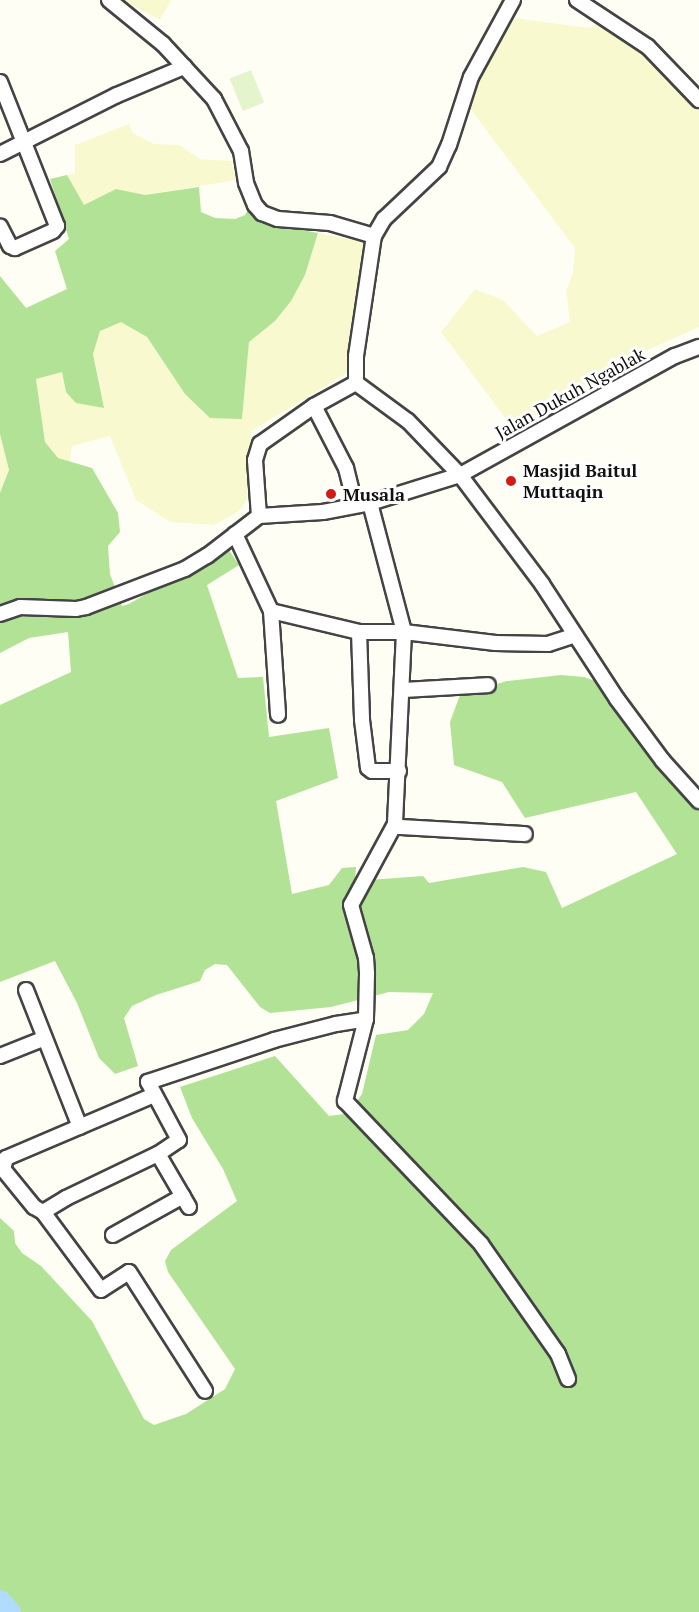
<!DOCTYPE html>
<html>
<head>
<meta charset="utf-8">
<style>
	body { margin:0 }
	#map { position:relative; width:699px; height:1612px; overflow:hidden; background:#fffef5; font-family:"PT Serif",serif }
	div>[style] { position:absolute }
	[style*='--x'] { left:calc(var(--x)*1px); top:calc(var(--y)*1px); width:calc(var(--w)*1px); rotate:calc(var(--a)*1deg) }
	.farmland>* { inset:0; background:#f9f9d0 }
	.forest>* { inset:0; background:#b2e295 }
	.pitch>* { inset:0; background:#e4f5cb; transform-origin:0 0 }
	.river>* { height:22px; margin:-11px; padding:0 11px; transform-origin:11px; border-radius:11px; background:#b2dcfd }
	.roads { filter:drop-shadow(2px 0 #444) drop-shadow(-2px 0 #444) drop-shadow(0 2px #444) drop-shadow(0 -2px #444) }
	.minor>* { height:14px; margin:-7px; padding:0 7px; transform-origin:7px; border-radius:7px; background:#fff }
	.dots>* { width:16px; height:16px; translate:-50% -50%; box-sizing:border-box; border:3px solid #fff; border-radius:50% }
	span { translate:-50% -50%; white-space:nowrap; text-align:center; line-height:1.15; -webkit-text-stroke:6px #fff; paint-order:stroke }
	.street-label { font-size:18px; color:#111 }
	.poi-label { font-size:18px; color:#111; font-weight:700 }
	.left { translate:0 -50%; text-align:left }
</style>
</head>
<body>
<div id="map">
	<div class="farmland">
		<i style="clip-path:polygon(123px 0,171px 0,160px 20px)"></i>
		<i style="clip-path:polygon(514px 18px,590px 28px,598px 23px,644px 53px,699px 106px,699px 327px,639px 354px,556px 402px,515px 431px,441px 332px,475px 289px,503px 300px,537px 336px,570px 322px,566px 291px,573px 273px,575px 248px,465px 102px)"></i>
		<i style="clip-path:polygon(129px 124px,133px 133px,154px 144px,179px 145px,200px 159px,231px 161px,236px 180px,145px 195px,116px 189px,84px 206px,67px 175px,75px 173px,75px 145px)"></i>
		<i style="clip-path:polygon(318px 233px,364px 242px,347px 373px,251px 431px,247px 500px,238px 512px,214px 525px,170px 522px,136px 500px,110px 436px,72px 446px,70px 462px,58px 458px,45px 442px,36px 378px,62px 372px,66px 392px,100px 384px,93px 354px,100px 331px,121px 321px,147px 337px,185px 394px,242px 419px,249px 342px,275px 321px,305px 275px)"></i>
		<i style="clip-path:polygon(0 434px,9px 470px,0 493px)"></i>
	</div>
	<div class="forest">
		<i style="clip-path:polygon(67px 175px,84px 205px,116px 189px,145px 195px,199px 187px,201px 212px,215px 218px,235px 219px,245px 215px,251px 204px,280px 226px,318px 233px,305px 275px,291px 301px,275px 321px,249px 342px,242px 419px,210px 418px,185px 394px,147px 337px,121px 322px,100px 331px,93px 354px,104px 408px,76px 403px,66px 392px,62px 372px,36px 379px,45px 442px,58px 458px,92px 468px,118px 513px,120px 532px,108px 546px,110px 574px,122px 606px,129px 604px,227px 547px,239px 565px,207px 585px,238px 678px,263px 677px,269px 737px,329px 728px,338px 778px,276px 801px,292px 894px,329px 885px,342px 868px,356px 867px,355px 881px,423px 876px,429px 883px,523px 867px,546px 872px,562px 908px,677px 854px,636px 792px,525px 818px,502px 782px,454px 765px,450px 722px,460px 695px,507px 681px,561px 675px,584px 677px,606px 685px,699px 801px,699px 1612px,0 1612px,0 1218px,14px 1231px,15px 1243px,22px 1253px,41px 1266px,92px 1321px,144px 1419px,154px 1425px,186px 1414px,225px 1389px,235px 1369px,168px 1272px,165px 1261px,171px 1250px,237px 1201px,223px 1169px,192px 1118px,180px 1087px,275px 1056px,329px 1116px,345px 1114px,351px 1110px,362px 1094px,376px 1035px,408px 1030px,424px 1014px,433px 993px,389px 992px,331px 1007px,270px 1013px,260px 1007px,227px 965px,215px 964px,205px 970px,200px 981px,156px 995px,132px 1006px,124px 1018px,138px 1066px,115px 1074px,99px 1058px,77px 1003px,55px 961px,0 982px,0 705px,71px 672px,68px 632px,29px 638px,0 653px,0 493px,9px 470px,0 434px,0 276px,26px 308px,67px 289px,55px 251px,69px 239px,50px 179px)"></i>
	</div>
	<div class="pitch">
		<i style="left:251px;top:70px;width:35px;height:23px;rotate:68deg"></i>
	</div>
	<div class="river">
		<i style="--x:0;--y:1601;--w:15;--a:48"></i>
	</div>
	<div class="roads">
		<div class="minor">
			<i style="--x:109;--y:0;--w:70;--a:39.2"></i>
			<i style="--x:163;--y:44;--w:75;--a:47.2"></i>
			<i style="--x:214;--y:99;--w:59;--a:62.6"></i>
			<i style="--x:241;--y:151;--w:32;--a:81"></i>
			<i style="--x:246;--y:183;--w:24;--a:68"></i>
			<i style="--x:255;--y:205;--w:11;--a:49"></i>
			<i style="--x:262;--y:213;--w:17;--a:21"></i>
			<i style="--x:278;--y:219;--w:52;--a:4.4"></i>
			<i style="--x:330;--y:223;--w:46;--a:16.5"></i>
			<i style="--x:577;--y:0;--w:85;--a:33.5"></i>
			<i style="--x:648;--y:47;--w:74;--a:46.1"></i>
			<i style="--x:0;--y:82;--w:155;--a:68.4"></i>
			<i style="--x:57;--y:226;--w:6;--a:129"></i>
			<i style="--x:53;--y:231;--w:42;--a:155.9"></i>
			<i style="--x:15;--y:248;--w:5;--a:-158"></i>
			<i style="--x:10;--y:246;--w:22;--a:-117"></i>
			<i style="--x:0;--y:154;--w:131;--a:-26.8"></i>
			<i style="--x:117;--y:95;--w:73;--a:-22.7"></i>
			<i style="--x:356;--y:383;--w:64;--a:36.2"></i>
			<i style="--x:408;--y:421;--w:75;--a:46.1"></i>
			<i style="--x:460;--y:475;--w:136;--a:53"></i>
			<i style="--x:542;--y:584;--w:137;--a:56.9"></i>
			<i style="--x:617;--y:699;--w:77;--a:53.4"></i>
			<i style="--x:663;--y:761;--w:54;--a:48"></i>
			<i style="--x:356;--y:383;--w:27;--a:-90"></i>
			<i style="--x:356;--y:356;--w:121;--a:-81.5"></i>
			<i style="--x:374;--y:236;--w:20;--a:-60"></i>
			<i style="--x:384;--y:219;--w:76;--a:-43.4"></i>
			<i style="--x:439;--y:167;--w:24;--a:-66"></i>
			<i style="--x:449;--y:145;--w:71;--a:-72.1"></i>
			<i style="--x:471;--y:77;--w:88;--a:-61.4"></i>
			<i style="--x:314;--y:406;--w:70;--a:62.7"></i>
			<i style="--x:346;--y:468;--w:37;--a:76"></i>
			<i style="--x:370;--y:503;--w:133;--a:75.2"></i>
			<i style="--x:404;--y:632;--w:192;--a:92.7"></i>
			<i style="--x:395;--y:824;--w:5;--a:37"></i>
			<i style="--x:399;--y:827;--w:126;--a:3.2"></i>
			<i style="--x:259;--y:516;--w:56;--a:-94.1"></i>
			<i style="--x:255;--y:460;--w:17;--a:-73"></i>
			<i style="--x:260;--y:444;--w:66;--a:-35.1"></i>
			<i style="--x:314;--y:406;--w:48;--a:-28.7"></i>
			<i style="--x:235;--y:534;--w:85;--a:64.9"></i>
			<i style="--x:271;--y:611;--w:104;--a:86.1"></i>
			<i style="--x:271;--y:611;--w:90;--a:13.4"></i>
			<i style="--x:359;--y:632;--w:45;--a:0"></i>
			<i style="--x:404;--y:632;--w:92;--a:6.9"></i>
			<i style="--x:495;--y:643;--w:53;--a:1.1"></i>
			<i style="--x:548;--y:644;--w:28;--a:-18"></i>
			<i style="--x:0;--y:614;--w:21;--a:-19"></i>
			<i style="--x:20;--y:607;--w:56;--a:2"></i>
			<i style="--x:76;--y:609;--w:10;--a:-11"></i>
			<i style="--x:86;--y:607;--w:106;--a:-21"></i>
			<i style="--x:185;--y:569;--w:26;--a:-31"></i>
			<i style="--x:207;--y:556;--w:66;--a:-37.6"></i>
			<i style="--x:259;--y:516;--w:64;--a:-3.6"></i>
			<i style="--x:323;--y:512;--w:48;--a:-10.8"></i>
			<i style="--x:370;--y:503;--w:94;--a:-17.3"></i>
			<i style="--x:460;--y:475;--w:246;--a:-29"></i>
			<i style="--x:675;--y:356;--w:26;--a:-21"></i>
			<i style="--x:359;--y:632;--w:88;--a:88"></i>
			<i style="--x:362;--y:720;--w:48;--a:82.9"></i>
			<i style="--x:368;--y:768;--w:5;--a:37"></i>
			<i style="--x:372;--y:771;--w:27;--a:0"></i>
			<i style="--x:402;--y:690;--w:86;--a:-3.3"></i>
			<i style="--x:395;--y:824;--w:92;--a:118.5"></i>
			<i style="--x:351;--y:905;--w:55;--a:74.2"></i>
			<i style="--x:366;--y:958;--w:16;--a:86"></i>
			<i style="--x:367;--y:974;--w:45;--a:91.3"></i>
			<i style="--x:366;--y:1019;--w:85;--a:104.4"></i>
			<i style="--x:345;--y:1101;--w:197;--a:46.4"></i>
			<i style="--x:481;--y:1244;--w:134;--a:55"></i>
			<i style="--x:558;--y:1354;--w:27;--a:68"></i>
			<i style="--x:26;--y:990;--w:147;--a:68.5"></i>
			<i style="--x:0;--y:1056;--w:48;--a:-21.8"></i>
			<i style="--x:154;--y:1095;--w:161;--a:156.9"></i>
			<i style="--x:6;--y:1158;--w:11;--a:105"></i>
			<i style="--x:3;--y:1169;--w:49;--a:50.8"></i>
			<i style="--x:34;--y:1207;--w:10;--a:29"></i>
			<i style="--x:43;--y:1212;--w:97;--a:53.4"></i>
			<i style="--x:101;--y:1290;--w:33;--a:-33"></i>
			<i style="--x:129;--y:1272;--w:141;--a:57.4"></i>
			<i style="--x:189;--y:1207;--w:61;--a:-120.3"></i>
			<i style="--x:158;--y:1154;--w:25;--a:-34"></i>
			<i style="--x:179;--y:1140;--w:66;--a:-118.1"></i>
			<i style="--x:148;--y:1082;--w:133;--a:-18.4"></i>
			<i style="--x:274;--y:1040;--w:64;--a:-14.5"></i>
			<i style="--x:336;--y:1024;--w:30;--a:-9"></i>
			<i style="--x:43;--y:1212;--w:27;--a:-31"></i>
			<i style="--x:66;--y:1198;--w:102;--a:-25.6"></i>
			<i style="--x:113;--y:1235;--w:80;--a:-29.1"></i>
		</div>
	</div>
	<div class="dots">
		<i style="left:511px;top:481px;background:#d31b16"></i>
		<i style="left:331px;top:494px;background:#d31b16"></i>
	</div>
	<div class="street-label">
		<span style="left:570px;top:393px;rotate:-29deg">Jalan Dukuh Ngablak</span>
	</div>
	<div class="poi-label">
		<span class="left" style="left:523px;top:481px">Masjid Baitul<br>Muttaqin</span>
		<span class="left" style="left:343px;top:494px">Musala</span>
	</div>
</div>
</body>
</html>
